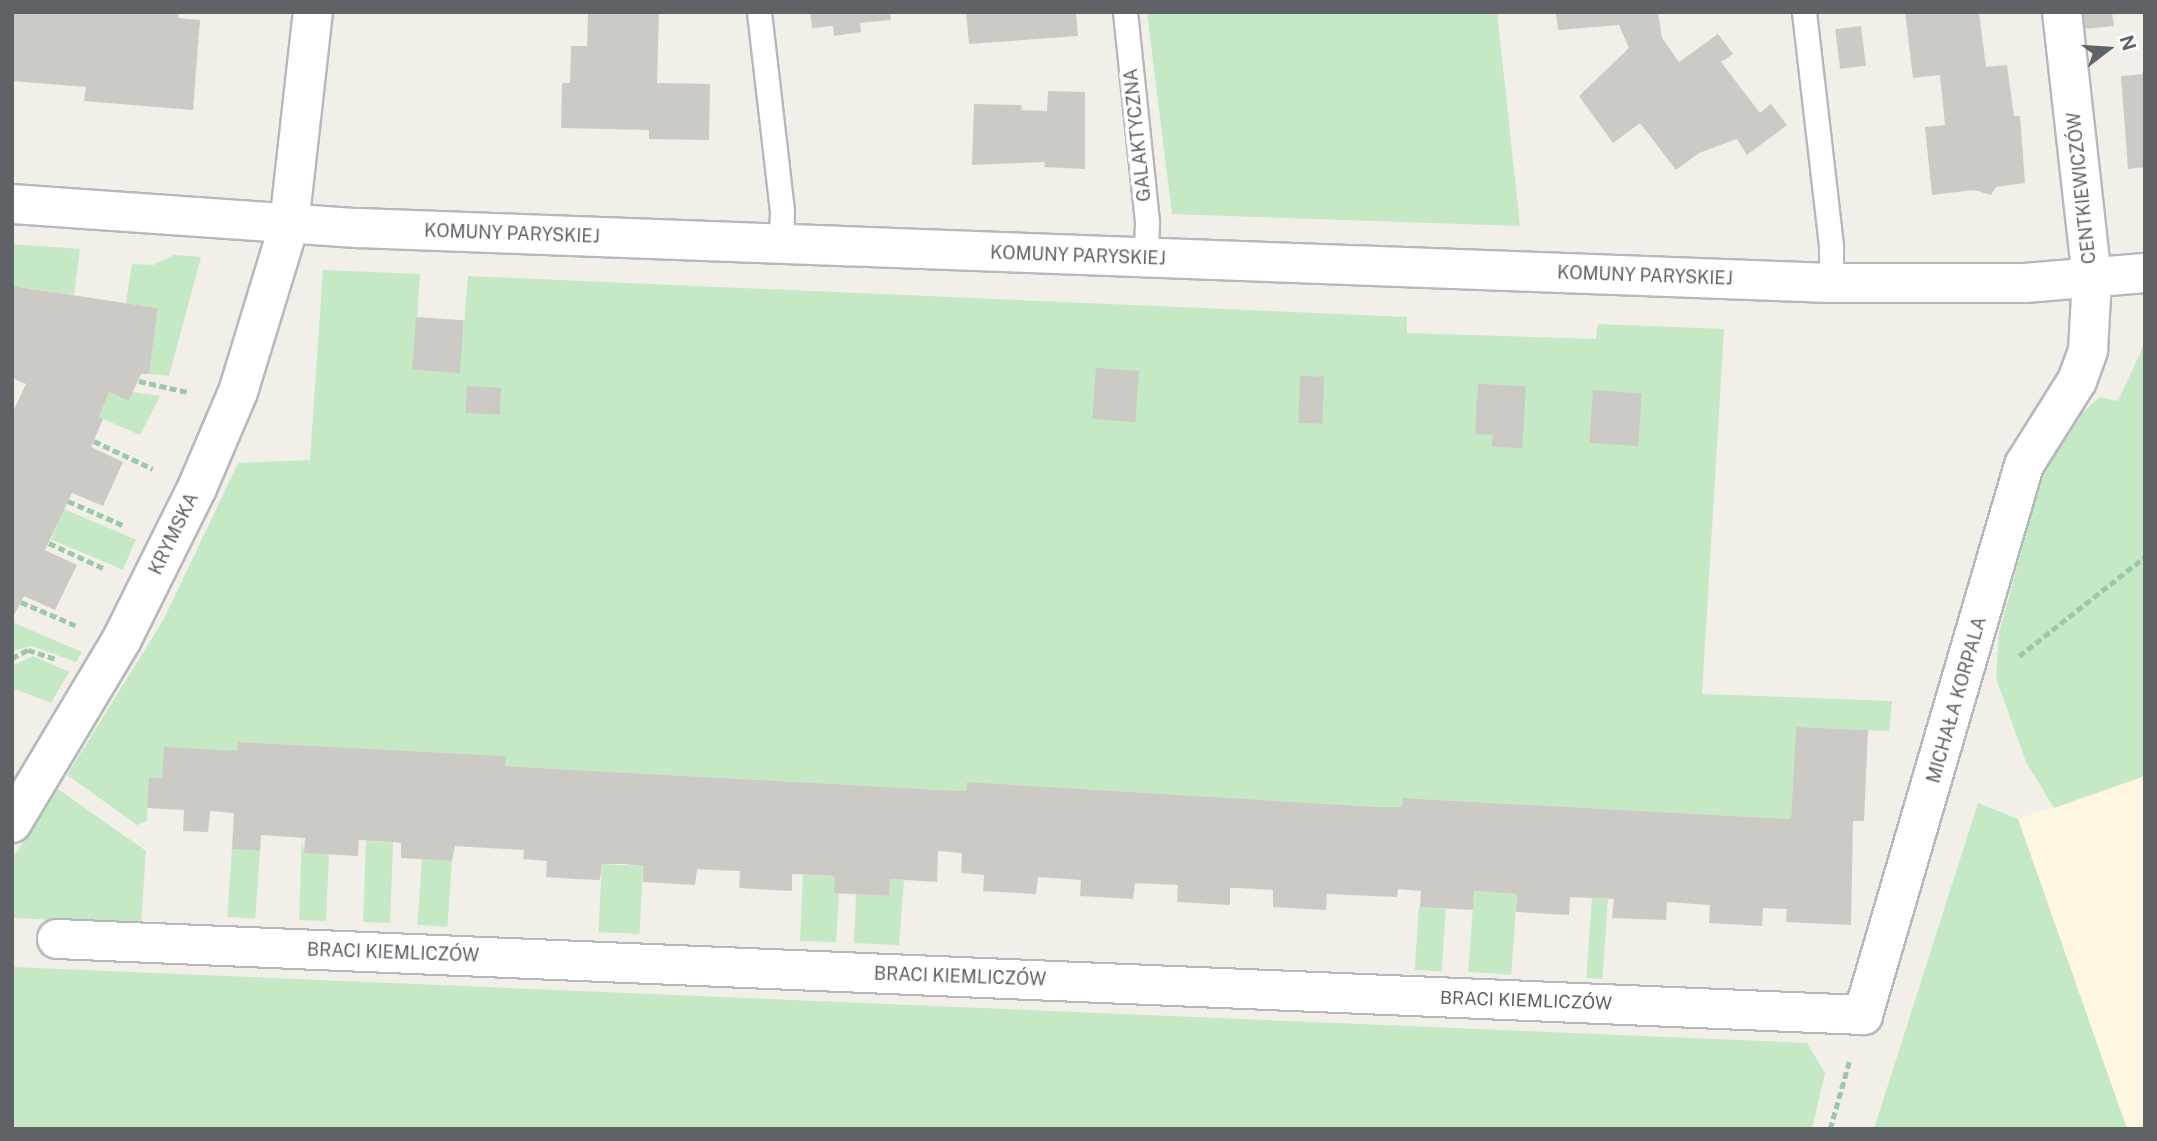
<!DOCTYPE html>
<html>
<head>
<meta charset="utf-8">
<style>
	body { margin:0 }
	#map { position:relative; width:2157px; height:1141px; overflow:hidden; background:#f1efe8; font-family:"Public Sans",sans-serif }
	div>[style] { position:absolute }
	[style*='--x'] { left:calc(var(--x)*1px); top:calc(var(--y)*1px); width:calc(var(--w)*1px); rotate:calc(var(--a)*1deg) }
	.commercial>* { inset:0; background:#fef7e0 }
	.green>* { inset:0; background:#c5e8c5; transform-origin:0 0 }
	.building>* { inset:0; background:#cccac5; transform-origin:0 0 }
	.path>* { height:4.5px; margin-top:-2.25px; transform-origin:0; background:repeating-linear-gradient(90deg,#9cc7a9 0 7px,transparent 0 10.5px) }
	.roads { filter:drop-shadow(2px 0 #b5b8bc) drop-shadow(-2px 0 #b5b8bc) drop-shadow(0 2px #b5b8bc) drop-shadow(0 -2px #b5b8bc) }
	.lane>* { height:23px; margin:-11.5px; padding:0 11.5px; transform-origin:11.5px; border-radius:11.5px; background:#fff }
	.street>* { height:38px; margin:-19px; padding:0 19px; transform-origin:19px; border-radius:19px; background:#fff }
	span { translate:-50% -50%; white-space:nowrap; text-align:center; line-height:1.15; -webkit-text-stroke:7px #fff; paint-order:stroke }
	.street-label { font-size:18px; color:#5f6368 }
	.frame { position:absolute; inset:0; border:14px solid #5f6368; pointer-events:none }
	.north { position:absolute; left:2073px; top:14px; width:70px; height:70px; -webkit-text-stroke:5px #fff; paint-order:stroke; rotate:73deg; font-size:19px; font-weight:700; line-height:28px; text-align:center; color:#5f6368 }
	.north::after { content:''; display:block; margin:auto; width:24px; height:32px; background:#5f6368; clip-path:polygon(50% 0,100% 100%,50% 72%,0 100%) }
</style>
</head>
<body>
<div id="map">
	<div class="commercial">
		<i style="clip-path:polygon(2145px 776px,2145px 1129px,2127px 1129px,2018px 819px)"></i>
	</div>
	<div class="green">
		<i style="clip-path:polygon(1147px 12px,1497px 12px,1520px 226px,1172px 214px)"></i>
		<i style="clip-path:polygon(12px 244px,80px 249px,74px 295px,12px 286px)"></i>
		<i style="clip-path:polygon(174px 255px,201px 257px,169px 376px,149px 374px,158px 308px,126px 303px,132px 264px,153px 265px)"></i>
		<i style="clip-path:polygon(323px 270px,420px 274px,413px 370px,460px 373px,468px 276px,1407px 317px,1407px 333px,1596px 339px,1598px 324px,1724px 329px,1702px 694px,1892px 701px,1889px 731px,1796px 727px,1791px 819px,1404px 798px,1402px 807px,1378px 807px,967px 782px,966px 791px,942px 790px,505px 766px,505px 756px,238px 742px,237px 751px,162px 778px,149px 777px,147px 821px,137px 825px,67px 775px,164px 619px,238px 463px,310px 460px)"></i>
		<i style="clip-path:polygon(2145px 343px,2145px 776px,2054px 808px,2026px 762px,1996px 678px,1999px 633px,2051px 444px,2099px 397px,2118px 401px)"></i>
		<i style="clip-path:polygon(109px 392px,129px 401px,133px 392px,160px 396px,140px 435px,99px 417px)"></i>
		<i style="left:64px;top:509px;width:78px;height:33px;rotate:23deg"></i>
		<i style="clip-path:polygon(12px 622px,82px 652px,76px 662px,32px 646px,12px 651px)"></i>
		<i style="clip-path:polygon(33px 656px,69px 672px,51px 703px,12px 688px,12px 666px)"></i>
		<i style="clip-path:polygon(58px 789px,146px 851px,141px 924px,12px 918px,12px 859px)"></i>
		<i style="clip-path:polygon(1978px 803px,2018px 819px,2127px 1129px,1874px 1129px)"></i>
		<i style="clip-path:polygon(302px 837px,304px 853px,329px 854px,326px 921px,299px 920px)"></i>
		<i style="left:366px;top:841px;width:27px;height:81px;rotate:2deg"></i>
		<i style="left:232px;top:849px;width:28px;height:68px;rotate:4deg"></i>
		<i style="left:422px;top:859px;width:30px;height:66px;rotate:4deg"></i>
		<i style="left:602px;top:864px;width:41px;height:68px;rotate:3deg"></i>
		<i style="clip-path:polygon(803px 875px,835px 876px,839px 893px,836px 942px,800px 941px)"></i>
		<i style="clip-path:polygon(890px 879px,904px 880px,899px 945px,854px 943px,856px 894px,888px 896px)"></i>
		<i style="left:1474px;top:891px;width:43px;height:81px;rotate:4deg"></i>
		<i style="left:1592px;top:898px;width:16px;height:80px;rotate:4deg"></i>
		<i style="left:1419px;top:907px;width:27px;height:63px;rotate:4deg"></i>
		<i style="clip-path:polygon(12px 967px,1807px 1043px,1825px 1073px,1812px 1129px,12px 1129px)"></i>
	</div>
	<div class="building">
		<i style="clip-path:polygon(12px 12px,179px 12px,178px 18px,200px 20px,193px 110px,84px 101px,86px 87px,12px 81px)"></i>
		<i style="clip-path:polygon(588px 12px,659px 12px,657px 83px,710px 84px,709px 140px,649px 139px,649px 130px,561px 128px,562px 83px,570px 83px,571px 46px,587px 46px)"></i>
		<i style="clip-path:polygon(810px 12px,890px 12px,891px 20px,860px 23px,861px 32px,834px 36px,833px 26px,812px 28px)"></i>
		<i style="clip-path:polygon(966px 12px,1076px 12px,1078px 36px,969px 44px)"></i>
		<i style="clip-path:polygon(1556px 12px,1658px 12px,1662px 38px,1679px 62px,1718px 34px,1733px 54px,1721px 62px,1760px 113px,1771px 104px,1787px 125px,1747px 155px,1737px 139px,1699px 153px,1676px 170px,1640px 123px,1613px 143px,1579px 96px,1629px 48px,1619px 25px,1558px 30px)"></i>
		<i style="clip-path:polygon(1905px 12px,1979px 12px,1986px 67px,2007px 65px,2014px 116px,2020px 116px,2025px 183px,1996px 187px,1991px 195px,1974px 190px,1932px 195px,1925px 127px,1945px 125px,1940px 75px,1913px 78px)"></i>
		<i style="clip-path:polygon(2083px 12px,2112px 12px,2114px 26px,2084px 29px)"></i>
		<i style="left:1861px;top:26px;width:40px;height:26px;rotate:83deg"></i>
		<i style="clip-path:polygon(2145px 74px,2145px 167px,2128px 169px,2121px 76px)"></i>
		<i style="clip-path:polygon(1048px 91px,1085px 92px,1085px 169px,1044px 167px,1045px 162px,972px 165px,974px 104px,1022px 105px,1021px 110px,1047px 111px)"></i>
		<i style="clip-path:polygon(12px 286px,158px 308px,149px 374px,141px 374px,129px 401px,109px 392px,99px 417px,103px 419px,91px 447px,123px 462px,103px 506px,72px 493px,45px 550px,77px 565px,55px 610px,24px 596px,12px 619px,12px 414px,26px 384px,12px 378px)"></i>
		<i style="left:416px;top:317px;width:48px;height:53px;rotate:4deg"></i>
		<i style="left:1096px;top:368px;width:43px;height:51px;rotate:4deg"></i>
		<i style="left:1300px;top:376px;width:24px;height:47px;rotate:2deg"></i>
		<i style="clip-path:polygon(1478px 384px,1526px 386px,1522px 448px,1492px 447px,1493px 435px,1475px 434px)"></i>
		<i style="left:467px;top:386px;width:34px;height:27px;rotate:3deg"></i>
		<i style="left:1593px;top:390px;width:49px;height:53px;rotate:4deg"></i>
		<i style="clip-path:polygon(1796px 727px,1868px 730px,1864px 821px,1853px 821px,1851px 925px,1786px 922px,1787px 909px,1763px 908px,1762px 926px,1709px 923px,1710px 905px,1667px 902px,1666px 920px,1612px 918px,1614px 899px,1570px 897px,1569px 915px,1516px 912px,1517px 894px,1474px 891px,1473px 910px,1420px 907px,1421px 891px,1398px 889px,1397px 897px,1327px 894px,1326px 910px,1273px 907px,1273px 890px,1240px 888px,1230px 888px,1230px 905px,1177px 902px,1178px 885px,1135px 883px,1133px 899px,1080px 896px,1081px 880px,1038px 877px,1036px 894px,983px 891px,984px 875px,961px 873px,962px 853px,938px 851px,937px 882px,890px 879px,889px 896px,834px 893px,835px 876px,792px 874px,792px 891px,739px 888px,740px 871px,715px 870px,697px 869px,695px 885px,643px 882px,643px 866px,623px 864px,602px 864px,600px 880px,575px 879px,546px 877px,547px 861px,523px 859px,524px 850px,455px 846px,452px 861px,401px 858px,401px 843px,393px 842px,359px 840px,358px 856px,304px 853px,305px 838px,261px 835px,260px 851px,232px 849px,234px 813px,210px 811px,208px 832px,183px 831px,184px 810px,147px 808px,149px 777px,162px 778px,164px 747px,237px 751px,238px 742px,506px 756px,505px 766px,942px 790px,966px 791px,967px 782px,1378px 807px,1402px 807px,1403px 798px,1791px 819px)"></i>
	</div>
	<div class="path">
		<i style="--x:139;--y:381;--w:49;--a:12.9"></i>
		<i style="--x:94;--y:441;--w:65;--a:25.4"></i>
		<i style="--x:68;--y:501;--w:62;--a:23.7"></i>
		<i style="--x:49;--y:543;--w:62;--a:24.9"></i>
		<i style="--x:21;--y:602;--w:61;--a:23.2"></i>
		<i style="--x:2019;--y:656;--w:160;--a:-38.2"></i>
		<i style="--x:12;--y:658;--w:18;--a:-27"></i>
		<i style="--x:28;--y:650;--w:28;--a:18"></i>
		<i style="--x:1830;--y:1129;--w:70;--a:-74.2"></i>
	</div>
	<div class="roads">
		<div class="lane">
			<i style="--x:759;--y:12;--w:200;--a:83.4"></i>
			<i style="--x:782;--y:211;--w:34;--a:92"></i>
			<i style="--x:1125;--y:12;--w:212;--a:84"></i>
			<i style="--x:1147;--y:223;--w:36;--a:92"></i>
			<i style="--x:1804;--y:12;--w:236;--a:83.4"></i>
			<i style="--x:1831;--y:246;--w:37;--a:90"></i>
		</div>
		<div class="street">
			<i style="--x:12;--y:204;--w:348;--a:4"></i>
			<i style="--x:359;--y:228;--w:1473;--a:2.14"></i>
			<i style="--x:1831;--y:283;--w:194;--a:0"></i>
			<i style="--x:2025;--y:283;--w:120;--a:-4.8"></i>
			<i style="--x:12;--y:823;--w:214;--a:-59.1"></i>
			<i style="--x:122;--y:639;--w:169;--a:-63.6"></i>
			<i style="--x:197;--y:488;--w:104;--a:-66.9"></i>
			<i style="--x:238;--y:392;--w:175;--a:-73"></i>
			<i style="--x:289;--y:225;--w:214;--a:-83.6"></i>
			<i style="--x:57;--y:939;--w:1808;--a:2.41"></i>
			<i style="--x:1863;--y:1015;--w:573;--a:-73.68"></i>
			<i style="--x:2024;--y:465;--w:99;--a:-57.8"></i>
			<i style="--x:2077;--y:381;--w:33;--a:-70"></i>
			<i style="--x:2088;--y:350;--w:71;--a:-86.8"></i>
			<i style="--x:2092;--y:279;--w:269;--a:-96.4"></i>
		</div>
	</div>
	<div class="street-label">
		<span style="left:1138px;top:135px;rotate:-96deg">GALAKTYCZNA</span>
		<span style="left:2082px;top:188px;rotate:-96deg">CENTKIEWICZÓW</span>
		<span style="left:512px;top:234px;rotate:2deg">KOMUNY PARYSKIEJ</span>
		<span style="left:1078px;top:256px;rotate:2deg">KOMUNY PARYSKIEJ</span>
		<span style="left:1645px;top:276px;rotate:2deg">KOMUNY PARYSKIEJ</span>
		<span style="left:174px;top:534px;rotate:-64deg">KRYMSKA</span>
		<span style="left:1957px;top:700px;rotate:-74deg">MICHAŁA KORPALA</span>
		<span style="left:393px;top:953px;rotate:2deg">BRACI KIEMLICZÓW</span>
		<span style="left:960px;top:977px;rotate:2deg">BRACI KIEMLICZÓW</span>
		<span style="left:1526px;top:1001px;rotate:2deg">BRACI KIEMLICZÓW</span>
	</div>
	<div class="frame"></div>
	<div class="north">N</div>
</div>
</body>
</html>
